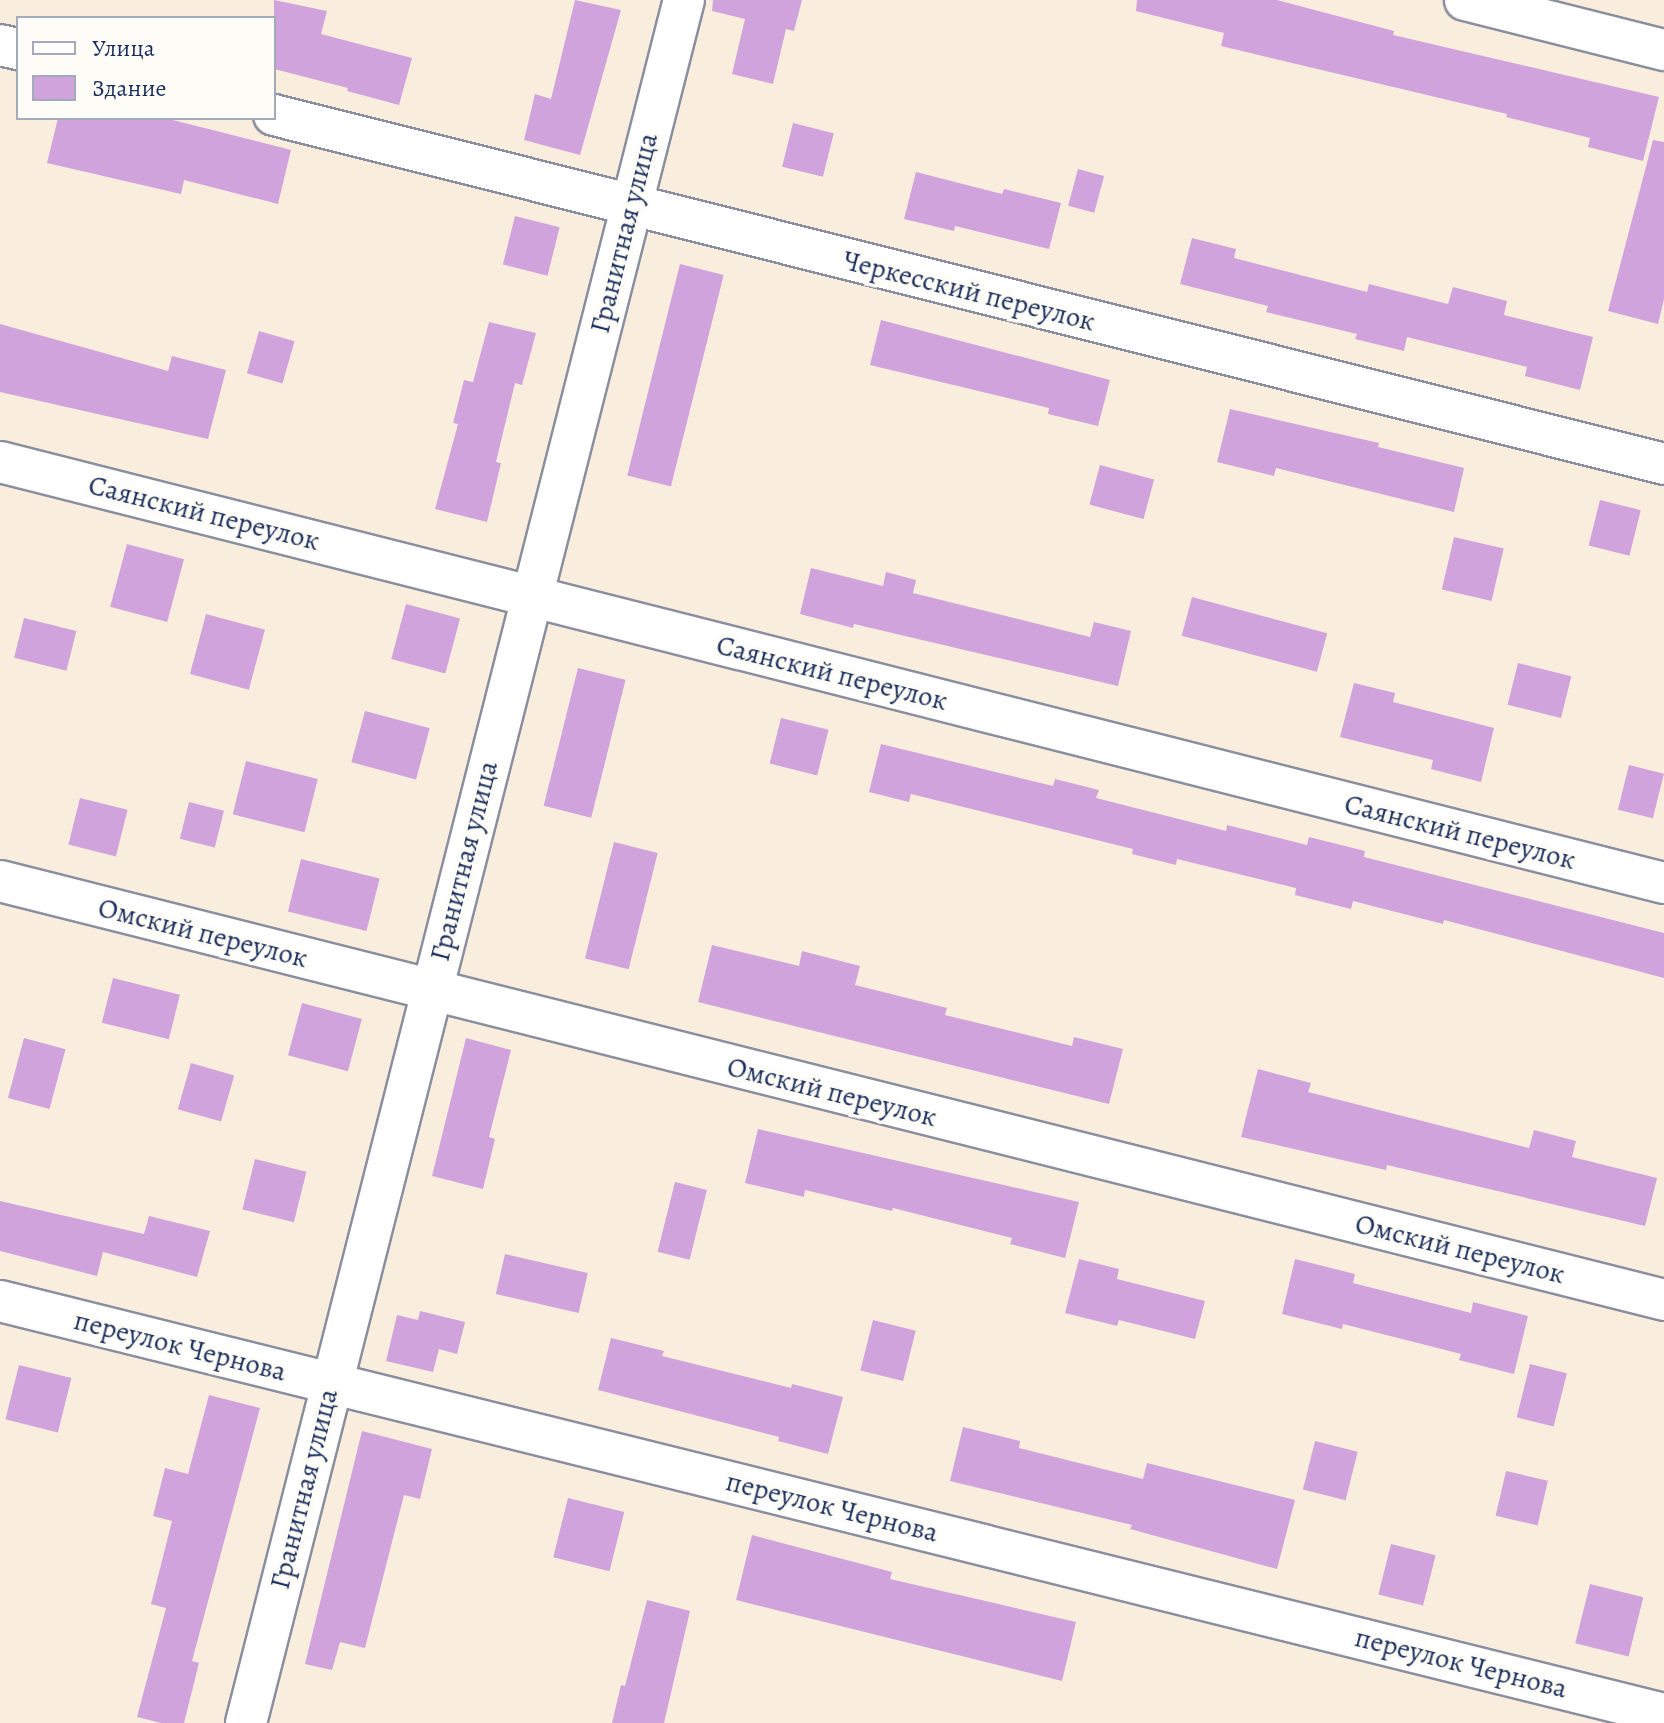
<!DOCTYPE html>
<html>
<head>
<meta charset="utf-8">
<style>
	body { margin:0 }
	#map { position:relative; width:1664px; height:1723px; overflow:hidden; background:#f9eede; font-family:Alegreya,serif }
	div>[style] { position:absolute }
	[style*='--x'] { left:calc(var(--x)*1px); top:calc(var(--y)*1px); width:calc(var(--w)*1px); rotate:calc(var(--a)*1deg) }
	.building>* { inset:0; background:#d0a3dc; transform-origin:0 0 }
	.roads { filter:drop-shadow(2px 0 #8a8e9e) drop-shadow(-2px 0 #8a8e9e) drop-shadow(0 2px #8a8e9e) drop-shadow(0 -2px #8a8e9e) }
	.street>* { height:40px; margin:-20px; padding:0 20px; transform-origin:20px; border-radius:20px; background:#fff }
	span { translate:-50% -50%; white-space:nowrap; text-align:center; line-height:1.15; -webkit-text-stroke:7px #fdfcf7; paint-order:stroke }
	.street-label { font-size:28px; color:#1b2f5e }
	.legend { position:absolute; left:16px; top:16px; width:260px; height:104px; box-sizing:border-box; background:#fdfcf7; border:2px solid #a3aaba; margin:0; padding:10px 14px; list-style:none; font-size:24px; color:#1b2f5e }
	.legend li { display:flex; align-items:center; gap:16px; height:40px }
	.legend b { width:40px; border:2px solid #a3aaba }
</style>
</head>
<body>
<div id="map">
	<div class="building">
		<i style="clip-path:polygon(274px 0,327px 11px,321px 34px,412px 58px,399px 105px,347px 91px,348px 88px,274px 69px)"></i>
		<i style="clip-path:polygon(575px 0,621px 10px,580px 155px,524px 140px,535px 94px,551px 99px)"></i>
		<i style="clip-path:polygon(713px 0,802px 0,794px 31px,786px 29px,773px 84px,732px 74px,745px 19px,712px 11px)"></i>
		<i style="clip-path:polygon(1137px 0,1277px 0,1394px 31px,1393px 35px,1659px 97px,1643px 161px,1588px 147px,1590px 138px,1506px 117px,1507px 114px,1221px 46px,1224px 33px,1136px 11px)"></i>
		<i style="clip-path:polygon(58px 118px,165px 118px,291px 150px,278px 204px,184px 180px,181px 194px,47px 163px)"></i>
		<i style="left:793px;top:123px;width:42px;height:45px;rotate:14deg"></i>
		<i style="clip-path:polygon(1653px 140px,1664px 142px,1664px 299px,1658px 324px,1608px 311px)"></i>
		<i style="left:1078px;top:169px;width:27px;height:38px;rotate:15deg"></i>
		<i style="clip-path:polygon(916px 172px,1002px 194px,1004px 189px,1061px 203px,1049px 249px,955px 226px,954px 231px,904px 219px)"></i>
		<i style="left:515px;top:216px;width:46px;height:50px;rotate:14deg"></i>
		<i style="clip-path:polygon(1192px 238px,1236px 249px,1234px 258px,1367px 292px,1369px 284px,1448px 304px,1453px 287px,1507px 301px,1504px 315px,1593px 337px,1580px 390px,1525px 376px,1527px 367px,1407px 337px,1404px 351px,1355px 339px,1357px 334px,1266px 312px,1268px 306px,1180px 284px)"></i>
		<i style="left:680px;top:264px;width:45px;height:218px;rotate:14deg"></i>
		<i style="clip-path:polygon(881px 320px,1110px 380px,1098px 426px,1048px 414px,1049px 408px,870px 365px)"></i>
		<i style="clip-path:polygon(489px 322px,536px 333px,522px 385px,515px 383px,496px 462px,501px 463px,487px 522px,435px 509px,458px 424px,453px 423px,464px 380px,473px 382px)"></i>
		<i style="clip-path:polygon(0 324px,168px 371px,172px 356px,226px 370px,208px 439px,0 392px)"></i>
		<i style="left:259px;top:331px;width:37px;height:44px;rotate:16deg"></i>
		<i style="clip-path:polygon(1230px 409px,1379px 443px,1378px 447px,1464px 468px,1454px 512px,1276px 468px,1274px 476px,1217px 462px)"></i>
		<i style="left:1100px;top:465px;width:56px;height:41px;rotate:15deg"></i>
		<i style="left:1600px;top:500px;width:42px;height:47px;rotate:14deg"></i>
		<i style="left:1454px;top:537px;width:51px;height:54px;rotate:13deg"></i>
		<i style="left:127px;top:544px;width:59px;height:65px;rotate:15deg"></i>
		<i style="clip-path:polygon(811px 568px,883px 586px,886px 572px,916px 580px,913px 593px,1090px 637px,1094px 622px,1131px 631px,1118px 686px,854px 624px,853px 628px,800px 614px)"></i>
		<i style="left:1192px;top:597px;width:140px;height:40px;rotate:15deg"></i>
		<i style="left:406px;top:604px;width:56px;height:57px;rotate:15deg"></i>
		<i style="left:206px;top:614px;width:61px;height:62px;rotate:15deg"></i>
		<i style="left:24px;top:618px;width:54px;height:41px;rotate:14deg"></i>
		<i style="left:1518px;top:663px;width:55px;height:43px;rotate:14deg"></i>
		<i style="left:578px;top:668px;width:49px;height:142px;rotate:14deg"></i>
		<i style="clip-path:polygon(1354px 683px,1395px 693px,1393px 702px,1494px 728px,1481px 782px,1431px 769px,1433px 760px,1340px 737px)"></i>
		<i style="left:365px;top:711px;width:67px;height:53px;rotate:15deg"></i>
		<i style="left:781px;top:718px;width:49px;height:47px;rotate:14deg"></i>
		<i style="clip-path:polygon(881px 744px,1053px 786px,1055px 779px,1099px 790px,1096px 798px,1226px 831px,1227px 825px,1307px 845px,1309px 837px,1365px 851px,1364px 857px,1664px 933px,1664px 978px,1444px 920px,1443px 924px,1353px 901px,1351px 909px,1295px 895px,1296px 888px,1177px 859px,1176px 865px,1132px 854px,1133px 849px,911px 794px,909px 802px,869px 792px)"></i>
		<i style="left:246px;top:761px;width:74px;height:55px;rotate:14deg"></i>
		<i style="left:1629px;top:765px;width:36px;height:46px;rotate:14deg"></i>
		<i style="left:80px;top:798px;width:49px;height:48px;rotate:14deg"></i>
		<i style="left:189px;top:802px;width:36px;height:38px;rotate:14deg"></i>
		<i style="left:614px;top:842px;width:45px;height:120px;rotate:14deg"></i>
		<i style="left:301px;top:859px;width:81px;height:54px;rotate:14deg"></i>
		<i style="clip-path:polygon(712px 945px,799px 966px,802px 951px,860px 966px,855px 985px,947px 1008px,945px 1015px,1072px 1046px,1074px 1037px,1123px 1049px,1109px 1104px,698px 1002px)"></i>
		<i style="left:113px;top:978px;width:69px;height:46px;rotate:14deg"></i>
		<i style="left:302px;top:1003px;width:62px;height:54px;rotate:15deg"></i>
		<i style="left:24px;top:1038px;width:43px;height:62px;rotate:15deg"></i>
		<i style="clip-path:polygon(466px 1038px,511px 1050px,489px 1137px,495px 1139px,483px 1189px,432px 1176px)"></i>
		<i style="left:191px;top:1063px;width:45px;height:48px;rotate:16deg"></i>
		<i style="clip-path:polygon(1258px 1069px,1311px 1083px,1308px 1092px,1529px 1148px,1534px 1130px,1576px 1141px,1572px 1157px,1657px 1178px,1645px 1226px,1387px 1165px,1386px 1170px,1241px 1137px)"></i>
		<i style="clip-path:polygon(758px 1129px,1079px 1202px,1065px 1258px,1010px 1244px,1012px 1238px,893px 1208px,892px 1211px,805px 1190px,804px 1197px,745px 1183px)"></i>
		<i style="left:255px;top:1159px;width:53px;height:52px;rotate:14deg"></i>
		<i style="left:675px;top:1182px;width:33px;height:72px;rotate:14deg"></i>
		<i style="clip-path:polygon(0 1201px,144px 1234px,149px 1216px,210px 1231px,197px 1277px,103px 1252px,97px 1276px,0 1251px)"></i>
		<i style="left:505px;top:1254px;width:85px;height:41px;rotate:13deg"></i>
		<i style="clip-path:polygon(1079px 1259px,1119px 1269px,1117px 1279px,1205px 1301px,1195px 1339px,1119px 1320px,1117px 1326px,1065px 1313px)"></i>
		<i style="clip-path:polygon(1295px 1259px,1355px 1274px,1353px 1283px,1471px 1313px,1473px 1302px,1528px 1316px,1514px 1374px,1459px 1360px,1461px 1354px,1343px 1324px,1342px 1329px,1282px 1314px)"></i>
		<i style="clip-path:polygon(420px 1311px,465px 1322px,457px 1354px,439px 1349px,433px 1372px,386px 1361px,397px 1315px,418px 1320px)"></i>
		<i style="left:873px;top:1320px;width:44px;height:52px;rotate:14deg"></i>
		<i style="clip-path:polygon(611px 1338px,664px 1351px,662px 1356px,791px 1388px,792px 1384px,843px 1397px,828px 1454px,778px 1441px,779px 1437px,598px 1390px)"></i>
		<i style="left:1530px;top:1364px;width:38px;height:55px;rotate:14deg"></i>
		<i style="left:19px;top:1365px;width:54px;height:56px;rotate:14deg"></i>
		<i style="clip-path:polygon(209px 1395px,260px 1408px,192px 1661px,199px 1663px,184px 1723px,161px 1723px,137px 1717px,166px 1608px,151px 1604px,172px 1521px,153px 1516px,165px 1468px,188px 1474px)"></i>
		<i style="clip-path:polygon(963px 1427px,1020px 1441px,1019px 1448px,1143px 1479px,1147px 1463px,1295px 1500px,1277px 1569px,1130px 1529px,1132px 1525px,950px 1481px)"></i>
		<i style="clip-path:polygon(362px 1431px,432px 1449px,420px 1499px,404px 1495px,365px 1648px,340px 1642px,332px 1670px,305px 1664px)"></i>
		<i style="left:1315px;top:1441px;width:44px;height:50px;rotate:14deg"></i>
		<i style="left:1506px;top:1471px;width:43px;height:46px;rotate:13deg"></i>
		<i style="left:568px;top:1498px;width:58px;height:61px;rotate:14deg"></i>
		<i style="clip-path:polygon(752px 1535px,892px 1572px,890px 1579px,1076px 1622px,1062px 1681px,736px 1600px)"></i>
		<i style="left:1391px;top:1544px;width:46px;height:52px;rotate:14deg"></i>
		<i style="left:1590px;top:1584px;width:55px;height:61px;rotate:14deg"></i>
		<i style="clip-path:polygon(647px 1600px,690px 1611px,664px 1723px,612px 1723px,621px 1685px,625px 1686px)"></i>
	</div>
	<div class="roads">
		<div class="street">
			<i style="--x:1465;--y:0;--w:205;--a:14.1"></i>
			<i style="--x:0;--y:45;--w:18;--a:13"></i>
			<i style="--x:274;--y:115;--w:1433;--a:14.09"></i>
			<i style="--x:0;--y:462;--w:1716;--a:14.2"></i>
			<i style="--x:0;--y:881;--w:1716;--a:14.13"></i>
			<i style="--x:0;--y:1301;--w:1714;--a:13.94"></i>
			<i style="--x:246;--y:1723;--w:1778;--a:-75.74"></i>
		</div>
	</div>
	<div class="street-label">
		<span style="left:624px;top:233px;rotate:-76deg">Гранитная улица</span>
		<span style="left:969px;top:291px;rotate:14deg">Черкесский переулок</span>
		<span style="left:204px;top:513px;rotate:14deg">Саянский переулок</span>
		<span style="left:832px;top:673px;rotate:14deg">Саянский переулок</span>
		<span style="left:1460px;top:832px;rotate:14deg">Саянский переулок</span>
		<span style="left:464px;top:861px;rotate:-76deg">Гранитная улица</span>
		<span style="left:203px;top:933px;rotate:14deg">Омский переулок</span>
		<span style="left:832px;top:1092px;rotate:14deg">Омский переулок</span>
		<span style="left:1460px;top:1249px;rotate:14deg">Омский переулок</span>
		<span style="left:180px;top:1346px;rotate:14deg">переулок Чернова</span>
		<span style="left:304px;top:1489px;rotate:-76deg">Гранитная улица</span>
		<span style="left:832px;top:1507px;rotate:14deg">переулок Чернова</span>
		<span style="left:1461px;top:1663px;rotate:14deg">переулок Чернова</span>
	</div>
	<ul class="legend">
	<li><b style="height:10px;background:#fff"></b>Улица</li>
	<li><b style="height:22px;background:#d0a3dc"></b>Здание</li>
	</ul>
</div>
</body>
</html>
